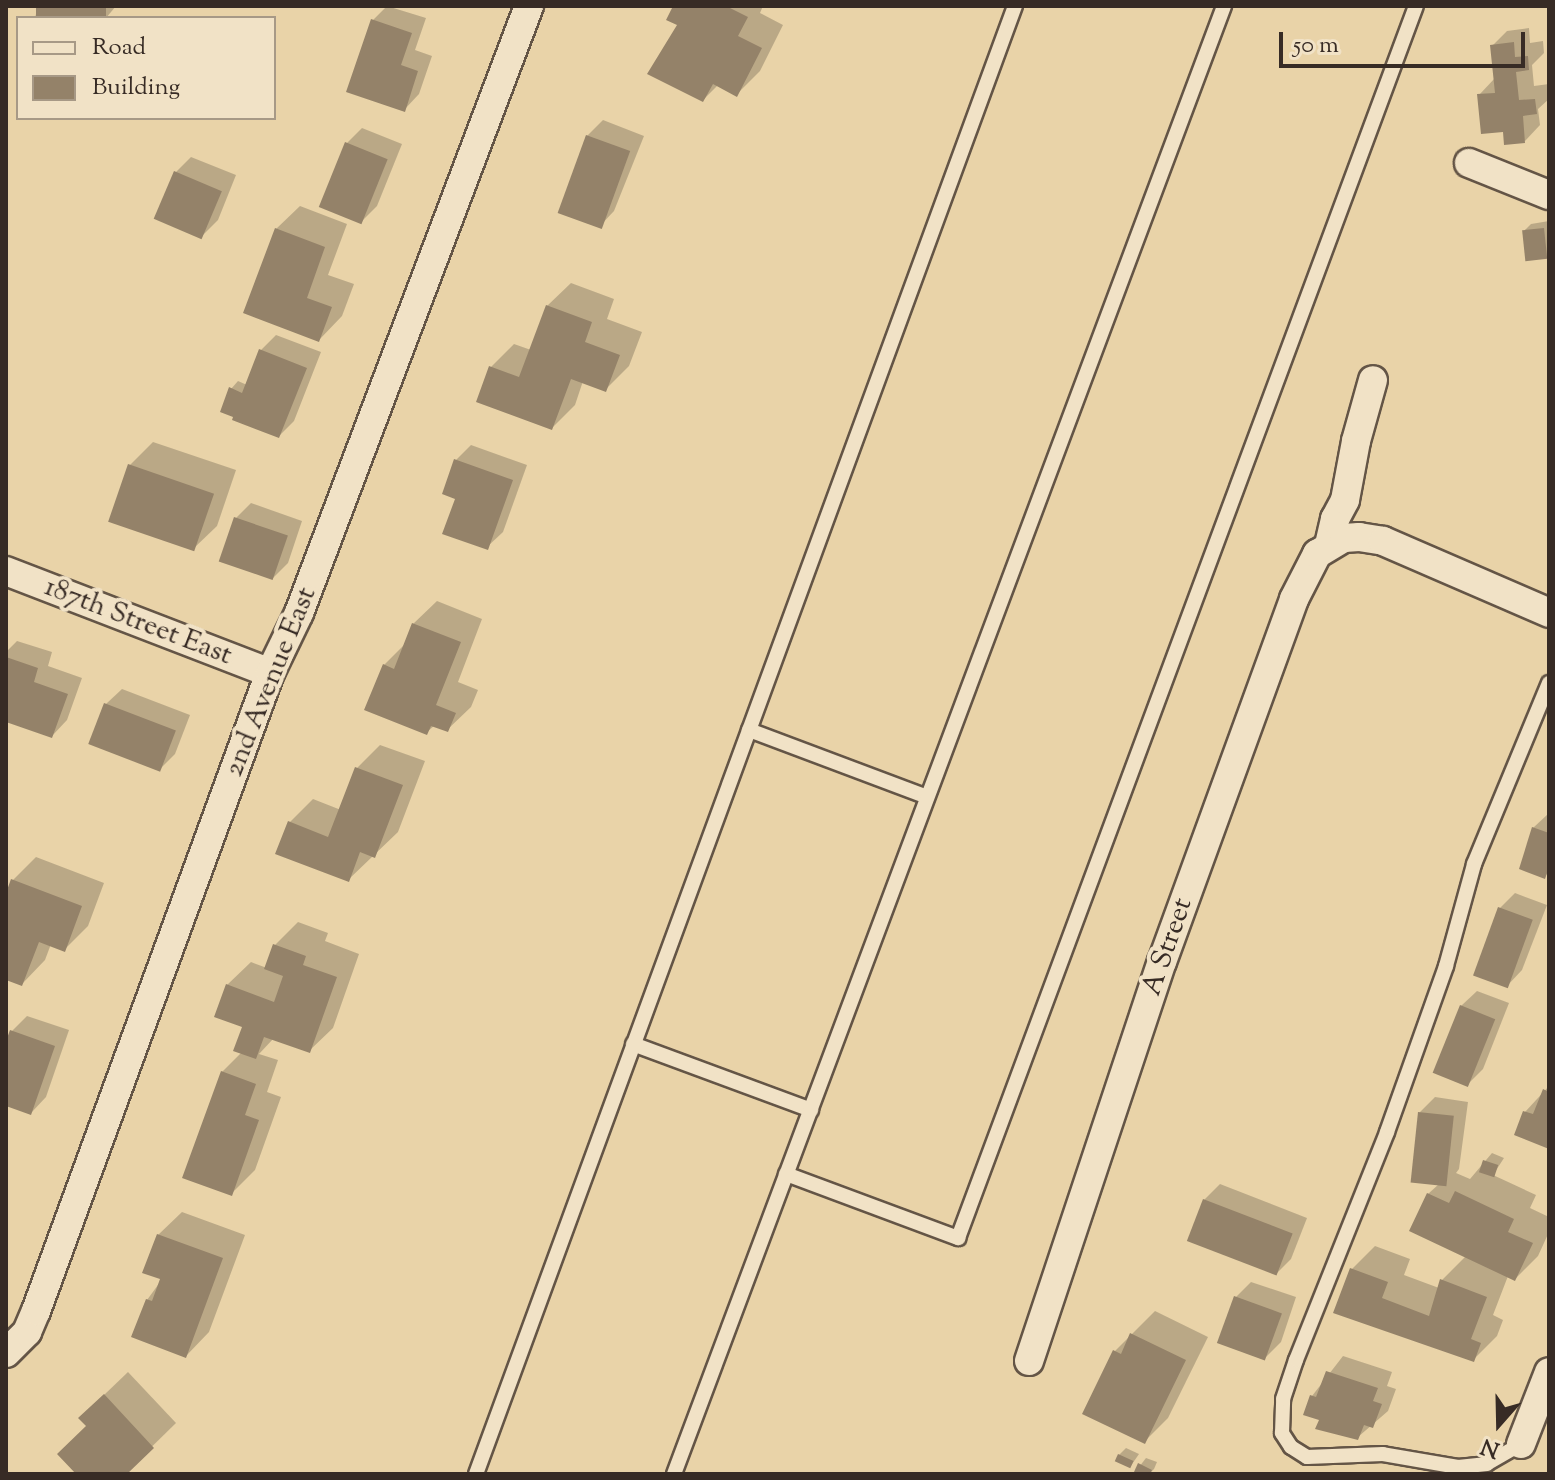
<!DOCTYPE html>
<html>
<head>
<meta charset="utf-8">
<style>
	body { margin:0 }
	#map { position:relative; width:1555px; height:1480px; overflow:hidden; background:#e9d3a8; font-family:"Sorts Mill Goudy",serif }
	div>[style] { position:absolute }
	[style*='--x'] { left:calc(var(--x)*1px); top:calc(var(--y)*1px); width:calc(var(--w)*1px); rotate:calc(var(--a)*1deg) }
	.shadow>* { inset:0; background:#0003 }
	.building>* { inset:0; background:#948269; transform-origin:0 0 }
	.roads { filter:drop-shadow(2px 0 #645546) drop-shadow(-2px 0 #645546) drop-shadow(0 2px #645546) drop-shadow(0 -2px #645546) }
	.lane>* { height:14px; margin:-7px; padding:0 7px; transform-origin:7px; border-radius:7px; background:#f1e2c6 }
	.street>* { height:28px; margin:-14px; padding:0 14px; transform-origin:14px; border-radius:14px; background:#f1e2c6 }
	span { translate:-50% -50%; white-space:nowrap; text-align:center; line-height:1.15; -webkit-text-stroke:8px #f1e2c6; paint-order:stroke }
	.street-label { font-size:28px; color:#372b25 }
	.frame { position:absolute; inset:0; border:8px solid #372b25; pointer-events:none }
	.legend { position:absolute; left:16px; top:16px; width:260px; height:104px; box-sizing:border-box; background:#f1e2c6; border:2px solid #a79986; margin:0; padding:10px 14px; list-style:none; font-size:24px; color:#372b25 }
	.legend li { display:flex; align-items:center; gap:16px; height:40px }
	.legend b { width:40px; border:2px solid #a79986 }
	.north { position:absolute; left:1459px; top:1384px; width:80px; height:80px; -webkit-text-stroke:6px #f1e2c6; paint-order:stroke; rotate:200deg; font-size:22px; font-weight:700; line-height:32px; text-align:center; color:#372b25 }
	.north::after { content:''; display:block; margin:auto; width:28px; height:36px; background:#372b25; clip-path:polygon(50% 0,100% 100%,50% 72%,0 100%) }
	.scale { position:absolute; left:1279px; top:32px; width:246px; height:36px; box-sizing:border-box; border:4px solid #372b25; border-top:0; padding-left:10px; font-size:24px; line-height:28px; white-space:nowrap; color:#372b25; -webkit-text-stroke:6px #f1e2c6; paint-order:stroke }
</style>
</head>
<body>
<div id="map">
	<div class="shadow">
		<i style="clip-path:polygon(38px 6px,116px 6px,106px 18px,35px 18px)"></i>
		<i style="clip-path:polygon(387px 6px,426px 18px,415px 50px,432px 56px,419px 94px,404px 110px,373px 20px)"></i>
		<i style="clip-path:polygon(675px 6px,763px 6px,760px 13px,783px 25px,760px 71px,737px 94px,718px 85px,703px 100px)"></i>
		<i style="clip-path:polygon(1529px 28px,1530px 43px,1543px 41px,1544px 53px,1532px 65px,1534px 86px,1549px 84px,1549px 99px,1538px 109px,1540px 125px,1525px 141px,1505px 130px,1479px 95px,1495px 78px,1492px 46px,1507px 31px)"></i>
		<i style="clip-path:polygon(603px 120px,644px 136px,614px 211px,599px 227px,587px 136px)"></i>
		<i style="clip-path:polygon(362px 128px,402px 144px,377px 206px,362px 221px,347px 143px)"></i>
		<i style="clip-path:polygon(191px 157px,236px 175px,218px 220px,202px 236px,176px 172px)"></i>
		<i style="clip-path:polygon(300px 206px,347px 224px,328px 275px,354px 284px,342px 316px,319px 340px,276px 229px)"></i>
		<i style="clip-path:polygon(1549px 221px,1549px 254px,1546px 257px,1524px 231px,1531px 224px)"></i>
		<i style="clip-path:polygon(571px 283px,614px 299px,607px 319px,642px 332px,629px 366px,606px 389px,583px 381px,575px 405px,552px 428px,491px 367px,514px 344px,531px 350px,547px 306px)"></i>
		<i style="clip-path:polygon(276px 335px,321px 352px,294px 421px,279px 436px,231px 389px,238px 381px,247px 385px,261px 350px)"></i>
		<i style="clip-path:polygon(153px 442px,236px 470px,217px 526px,193px 549px,130px 465px)"></i>
		<i style="clip-path:polygon(471px 445px,527px 465px,503px 532px,487px 547px,457px 497px,456px 460px)"></i>
		<i style="clip-path:polygon(251px 503px,302px 521px,288px 563px,272px 579px,236px 518px)"></i>
		<i style="clip-path:polygon(437px 601px,482px 619px,458px 682px,478px 690px,471px 707px,447px 730px,435px 725px,427px 732px,384px 665px,405px 644px,413px 624px)"></i>
		<i style="clip-path:polygon(17px 641px,52px 652px,48px 666px,82px 678px,67px 720px,52px 736px,6px 720px,6px 652px)"></i>
		<i style="clip-path:polygon(122px 689px,190px 715px,175px 754px,160px 769px,106px 704px)"></i>
		<i style="clip-path:polygon(380px 745px,425px 761px,398px 832px,348px 880px,290px 822px,313px 799px,341px 810px,357px 768px)"></i>
		<i style="clip-path:polygon(1549px 813px,1549px 872px,1544px 877px,1533px 828px)"></i>
		<i style="clip-path:polygon(36px 857px,104px 883px,88px 926px,64px 950px,51px 944px,45px 960px,22px 984px,6px 978px,6px 899px,13px 880px)"></i>
		<i style="clip-path:polygon(1515px 893px,1547px 905px,1522px 970px,1507px 986px,1500px 908px)"></i>
		<i style="clip-path:polygon(298px 922px,328px 933px,325px 941px,359px 954px,333px 1028px,309px 1051px,274px 1038px,259px 1054px,278px 1060px,267px 1092px,281px 1097px,255px 1170px,232px 1193px,222px 1072px,242px 1052px,245px 1026px,227px 985px,251px 962px,267px 968px,275px 945px)"></i>
		<i style="clip-path:polygon(1477px 991px,1509px 1003px,1483px 1069px,1468px 1084px,1461px 1006px)"></i>
		<i style="clip-path:polygon(27px 1016px,69px 1030px,46px 1097px,31px 1113px,6px 1104px,6px 1047px,12px 1031px)"></i>
		<i style="clip-path:polygon(1549px 1086px,1549px 1146px,1525px 1112px)"></i>
		<i style="clip-path:polygon(1435px 1097px,1468px 1102px,1459px 1169px,1456px 1173px,1470px 1179px,1492px 1153px,1504px 1158px,1493px 1175px,1536px 1195px,1530px 1208px,1549px 1217px,1549px 1232px,1538px 1256px,1515px 1279px,1508px 1276px,1493px 1315px,1503px 1320px,1497px 1336px,1474px 1359px,1336px 1311px,1352px 1269px,1375px 1246px,1410px 1259px,1404px 1275px,1439px 1288px,1442px 1280px,1466px 1256px,1428px 1194px,1439px 1184px,1420px 1112px)"></i>
		<i style="clip-path:polygon(1220px 1184px,1307px 1218px,1291px 1259px,1276px 1274px,1204px 1200px)"></i>
		<i style="clip-path:polygon(182px 1212px,245px 1235px,209px 1332px,186px 1356px,147px 1300px,163px 1278px,158px 1235px)"></i>
		<i style="clip-path:polygon(1251px 1282px,1296px 1297px,1281px 1342px,1266px 1357px,1236px 1297px)"></i>
		<i style="clip-path:polygon(1155px 1311px,1208px 1337px,1168px 1418px,1144px 1442px,1115px 1351px)"></i>
		<i style="clip-path:polygon(1343px 1356px,1392px 1372px,1387px 1386px,1396px 1389px,1388px 1411px,1358px 1437px,1321px 1419px,1312px 1396px)"></i>
		<i style="clip-path:polygon(128px 1372px,176px 1423px,124px 1474px,79px 1474px,88px 1425px,104px 1395px)"></i>
		<i style="clip-path:polygon(1126px 1448px,1139px 1454px,1130px 1467px,1119px 1455px)"></i>
		<i style="clip-path:polygon(1146px 1458px,1157px 1462px,1154px 1469px,1149px 1474px,1136px 1471px)"></i>
	</div>
	<div class="building">
		<i style="left:36px;top:6px;width:70px;height:12px"></i>
		<i style="clip-path:polygon(673px 6px,726px 6px,748px 17px,738px 36px,762px 48px,737px 97px,713px 84px,703px 102px,647px 74px,677px 25px,666px 20px)"></i>
		<i style="clip-path:polygon(371px 19px,412px 33px,401px 65px,418px 71px,405px 112px,346px 92px)"></i>
		<i style="clip-path:polygon(1514px 42px,1515px 57px,1528px 56px,1529px 70px,1516px 72px,1519px 100px,1535px 99px,1537px 114px,1523px 116px,1525px 143px,1504px 145px,1503px 132px,1481px 134px,1477px 94px,1495px 93px,1490px 45px)"></i>
		<i style="left:586px;top:135px;width:47px;height:83px;rotate:20deg"></i>
		<i style="left:345px;top:142px;width:46px;height:70px;rotate:22deg"></i>
		<i style="left:174px;top:171px;width:52px;height:52px;rotate:23deg"></i>
		<i style="clip-path:polygon(275px 228px,325px 247px,307px 298px,332px 307px,319px 342px,243px 313px)"></i>
		<i style="left:1544px;top:228px;width:31px;height:22px;rotate:84deg"></i>
		<i style="clip-path:polygon(546px 305px,592px 322px,585px 342px,620px 355px,606px 392px,571px 379px,552px 430px,476px 402px,489px 366px,519px 377px)"></i>
		<i style="clip-path:polygon(259px 349px,307px 368px,279px 438px,232px 420px,233px 417px,220px 412px,229px 387px,242px 393px)"></i>
		<i style="clip-path:polygon(454px 459px,513px 480px,488px 550px,442px 534px,455px 499px,442px 494px)"></i>
		<i style="left:128px;top:464px;width:91px;height:61px;rotate:19deg"></i>
		<i style="left:234px;top:517px;width:57px;height:47px;rotate:19deg"></i>
		<i style="clip-path:polygon(412px 623px,461px 642px,436px 705px,456px 713px,448px 732px,431px 726px,427px 735px,364px 710px,383px 664px,394px 669px)"></i>
		<i style="clip-path:polygon(6px 657px,38px 668px,34px 682px,68px 694px,52px 738px,6px 722px)"></i>
		<i style="left:104px;top:703px;width:77px;height:44px;rotate:21deg"></i>
		<i style="clip-path:polygon(355px 767px,403px 785px,375px 858px,360px 852px,349px 882px,275px 854px,288px 821px,328px 837px)"></i>
		<i style="clip-path:polygon(1532px 827px,1549px 833px,1549px 867px,1545px 879px,1519px 869px)"></i>
		<i style="clip-path:polygon(11px 879px,82px 906px,65px 952px,39px 942px,22px 986px,6px 980px,6px 893px)"></i>
		<i style="left:1498px;top:907px;width:37px;height:73px;rotate:20deg"></i>
		<i style="clip-path:polygon(273px 944px,306px 956px,303px 965px,337px 977px,310px 1053px,264px 1037px,256px 1059px,233px 1051px,242px 1027px,214px 1017px,226px 984px,274px 1002px,283px 976px,264px 969px)"></i>
		<i style="left:1460px;top:1005px;width:38px;height:73px;rotate:22deg"></i>
		<i style="clip-path:polygon(10px 1030px,55px 1046px,31px 1115px,6px 1106px,6px 1041px)"></i>
		<i style="clip-path:polygon(221px 1071px,256px 1084px,245px 1115px,259px 1120px,232px 1196px,182px 1178px)"></i>
		<i style="clip-path:polygon(1543px 1089px,1549px 1092px,1549px 1149px,1514px 1135px,1523px 1111px,1533px 1114px)"></i>
		<i style="left:1418px;top:1112px;width:36px;height:71px;rotate:6deg"></i>
		<i style="left:1483px;top:1160px;width:16px;height:13px;rotate:18deg"></i>
		<i style="clip-path:polygon(1455px 1191px,1514px 1219px,1508px 1232px,1533px 1243px,1515px 1281px,1409px 1231px,1427px 1193px,1449px 1203px)"></i>
		<i style="left:1203px;top:1199px;width:96px;height:45px;rotate:21deg"></i>
		<i style="clip-path:polygon(157px 1234px,223px 1258px,186px 1358px,131px 1337px,146px 1299px,152px 1301px,160px 1279px,142px 1273px)"></i>
		<i style="clip-path:polygon(1350px 1268px,1388px 1282px,1382px 1298px,1429px 1316px,1440px 1279px,1487px 1297px,1471px 1339px,1481px 1343px,1474px 1362px,1333px 1313px)"></i>
		<i style="left:1234px;top:1296px;width:51px;height:50px;rotate:20deg"></i>
		<i style="clip-path:polygon(1130px 1333px,1186px 1360px,1145px 1444px,1082px 1414px,1113px 1350px,1121px 1354px)"></i>
		<i style="clip-path:polygon(1326px 1371px,1378px 1388px,1373px 1401px,1382px 1404px,1373px 1428px,1364px 1425px,1358px 1440px,1315px 1429px,1319px 1420px,1303px 1415px,1310px 1395px,1316px 1397px)"></i>
		<i style="clip-path:polygon(104px 1394px,154px 1448px,127px 1474px,76px 1474px,57px 1454px,86px 1426px,78px 1418px)"></i>
		<i style="left:1118px;top:1454px;width:17px;height:8px;rotate:24deg"></i>
		<i style="clip-path:polygon(1138px 1463px,1152px 1470px,1150px 1474px,1134px 1472px)"></i>
	</div>
	<div class="roads">
		<div class="lane">
			<i style="--x:749;--y:730;--w:190;--a:20.6"></i>
			<i style="--x:633;--y:1044;--w:190;--a:20.3"></i>
			<i style="--x:786;--y:1174;--w:184;--a:20.4"></i>
			<i style="--x:958;--y:1238;--w:1314;--a:-69.61"></i>
			<i style="--x:1521;--y:1444;--w:39;--a:150"></i>
			<i style="--x:1487;--y:1464;--w:29;--a:174"></i>
			<i style="--x:1458;--y:1467;--w:76;--a:-170.2"></i>
			<i style="--x:1383;--y:1454;--w:76;--a:177.7"></i>
			<i style="--x:1307;--y:1457;--w:19;--a:-148"></i>
			<i style="--x:1291;--y:1447;--w:17;--a:-123"></i>
			<i style="--x:1282;--y:1433;--w:34;--a:-88"></i>
			<i style="--x:1283;--y:1399;--w:41;--a:-71.6"></i>
			<i style="--x:1296;--y:1360;--w:245;--a:-68.2"></i>
			<i style="--x:1387;--y:1132;--w:176;--a:-70.4"></i>
			<i style="--x:1446;--y:966;--w:106;--a:-74.6"></i>
			<i style="--x:1474;--y:864;--w:196;--a:-67.5"></i>
			<i style="--x:476;--y:1474;--w:1564;--a:-69.84"></i>
			<i style="--x:674;--y:1474;--w:1568;--a:-69.46"></i>
		</div>
		<div class="street">
			<i style="--x:1469;--y:163;--w:86;--a:21.8"></i>
			<i style="--x:1329;--y:545;--w:27;--a:-77"></i>
			<i style="--x:1335;--y:519;--w:21;--a:-62"></i>
			<i style="--x:1345;--y:500;--w:60;--a:-79.4"></i>
			<i style="--x:1356;--y:441;--w:63;--a:-74.4"></i>
			<i style="--x:6;--y:571;--w:283;--a:21.1"></i>
			<i style="--x:6;--y:1353;--w:30;--a:-45"></i>
			<i style="--x:27;--y:1332;--w:23;--a:-67"></i>
			<i style="--x:36;--y:1311;--w:680;--a:-69.86"></i>
			<i style="--x:270;--y:673;--w:67;--a:-64.2"></i>
			<i style="--x:299;--y:613;--w:649;--a:-69.25"></i>
			<i style="--x:1029;--y:1361;--w:421;--a:-71.6"></i>
			<i style="--x:1162;--y:962;--w:386;--a:-70"></i>
			<i style="--x:1294;--y:599;--w:51;--a:-62.9"></i>
			<i style="--x:1317;--y:554;--w:31;--a:-31"></i>
			<i style="--x:1344;--y:538;--w:15;--a:-4"></i>
			<i style="--x:1359;--y:537;--w:24;--a:9"></i>
			<i style="--x:1383;--y:541;--w:181;--a:23.4"></i>
			<i style="--x:1521;--y:1444;--w:77;--a:-68.7"></i>
		</div>
	</div>
	<div class="street-label">
		<span style="left:138px;top:622px;rotate:21deg">187th Street East</span>
		<span style="left:271px;top:682px;rotate:-68deg">2nd Avenue East</span>
		<span style="left:1168px;top:947px;rotate:-71deg">A Street</span>
	</div>
	<div class="frame"></div>
	<ul class="legend">
	<li><b style="height:10px;background:#f1e2c6"></b>Road</li>
	<li><b style="height:22px;background:#948269"></b>Building</li>
	</ul>
	<div class="north">N</div>
	<div class="scale">50 m</div>
</div>
</body>
</html>
